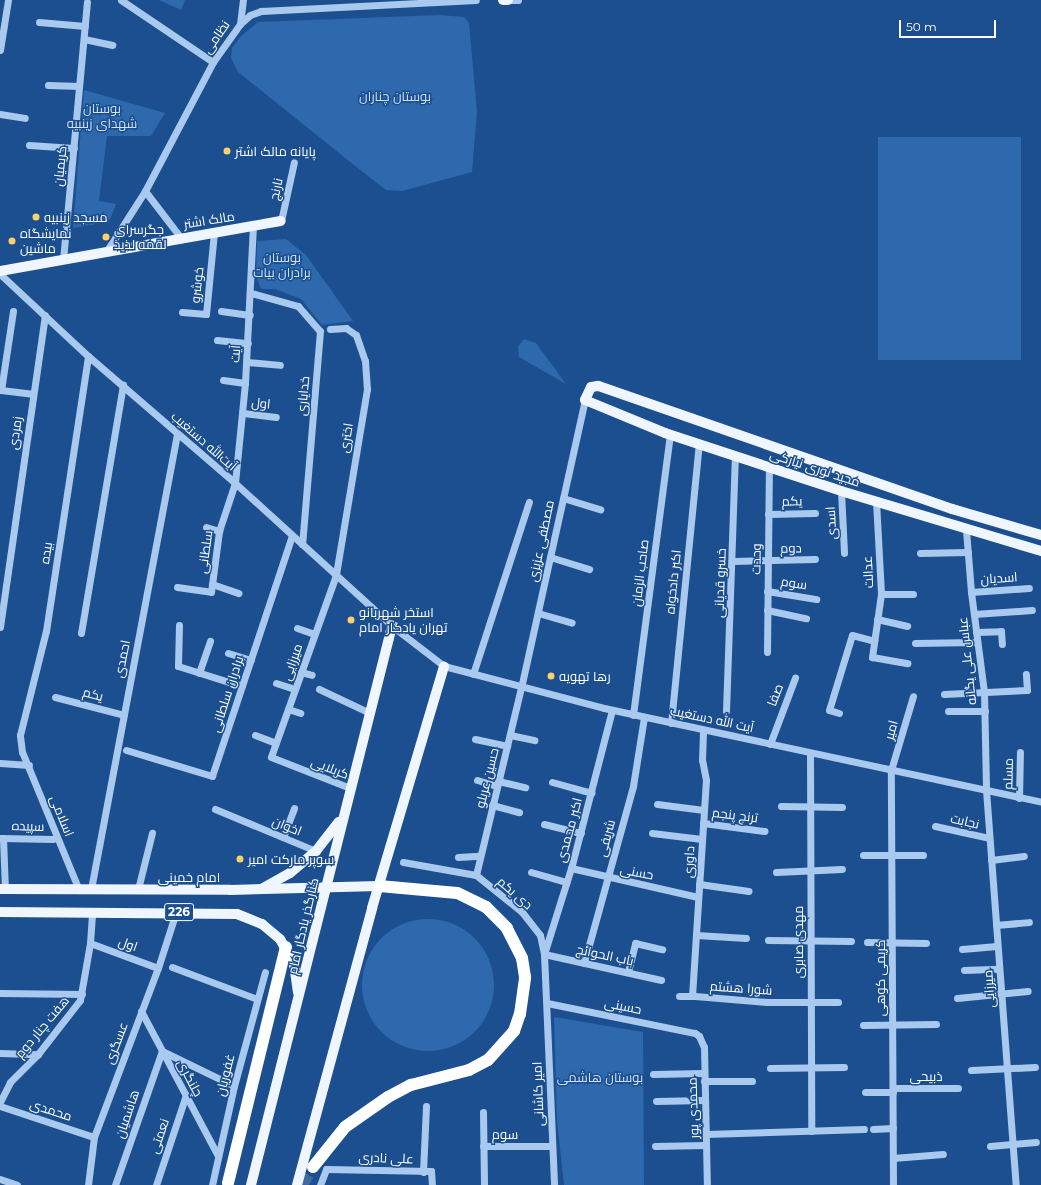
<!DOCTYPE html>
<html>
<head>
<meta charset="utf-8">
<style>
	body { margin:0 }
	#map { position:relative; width:1041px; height:1185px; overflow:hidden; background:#1b4f8f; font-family:Montserrat,Cairo,sans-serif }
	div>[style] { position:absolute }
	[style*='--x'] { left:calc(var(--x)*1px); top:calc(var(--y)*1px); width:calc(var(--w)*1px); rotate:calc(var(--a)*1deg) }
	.green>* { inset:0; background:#2e69ad; transform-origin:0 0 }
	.round { border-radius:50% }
	.highway-tunnel>* { height:12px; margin-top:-6px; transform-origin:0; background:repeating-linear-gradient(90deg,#3d69a0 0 12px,transparent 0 18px) }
	.minor>* { height:7px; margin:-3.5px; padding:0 3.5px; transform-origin:3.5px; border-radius:3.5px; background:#a9c9ee }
	.major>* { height:10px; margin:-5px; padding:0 5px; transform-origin:5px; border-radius:5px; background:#f0f6ff }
	.highway>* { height:12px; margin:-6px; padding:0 6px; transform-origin:6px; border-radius:6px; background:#fff }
	.dots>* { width:11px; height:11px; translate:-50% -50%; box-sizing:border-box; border:2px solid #1b4f8f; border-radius:50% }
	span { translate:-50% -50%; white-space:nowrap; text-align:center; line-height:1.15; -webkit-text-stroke:3px #1b4f8f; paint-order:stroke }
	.shield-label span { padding:1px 3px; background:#1b4f8f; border:1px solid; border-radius:3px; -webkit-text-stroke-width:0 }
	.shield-label { font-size:12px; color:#fff; font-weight:700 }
	.street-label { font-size:13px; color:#fff }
	.park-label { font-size:13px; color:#cfe3fa }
	.poi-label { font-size:13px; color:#fff }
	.left { translate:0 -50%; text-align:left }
	.scale { position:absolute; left:899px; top:20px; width:97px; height:18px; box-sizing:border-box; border:2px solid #fff; border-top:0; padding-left:5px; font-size:12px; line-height:14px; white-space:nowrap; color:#fff; -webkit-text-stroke:3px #1b4f8f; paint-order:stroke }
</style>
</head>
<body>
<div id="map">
	<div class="green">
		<i style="clip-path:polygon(159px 0,185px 0,181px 10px)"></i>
		<i style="clip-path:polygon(440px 15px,464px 17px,469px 23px,477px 112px,472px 172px,402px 191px,386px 190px,354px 165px,238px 72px,231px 58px,232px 48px,241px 36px,258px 22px)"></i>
		<i style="clip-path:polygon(84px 90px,165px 113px,151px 136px,107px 136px,99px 201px,116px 204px,109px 222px,73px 228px)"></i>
		<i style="left:878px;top:137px;width:143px;height:223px"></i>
		<i style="clip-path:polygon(286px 239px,306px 255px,353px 321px,322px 325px,301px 299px,275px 289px,261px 289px,256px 276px,257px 241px)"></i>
		<i style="clip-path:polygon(524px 339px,536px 343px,566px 384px,519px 357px,518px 347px)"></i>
		<i class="round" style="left:362px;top:919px;width:132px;height:132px"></i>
		<i style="clip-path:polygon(554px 1017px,643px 1032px,644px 1185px,564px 1185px,557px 1121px)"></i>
	</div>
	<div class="highway-tunnel">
		<i style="--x:302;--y:1185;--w:21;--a:-59"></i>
	</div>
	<div class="minor">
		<i style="--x:121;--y:0;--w:111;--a:34"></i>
		<i style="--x:508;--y:0;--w:10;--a:0"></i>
		<i style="--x:39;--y:22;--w:46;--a:5"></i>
		<i style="--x:240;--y:24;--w:24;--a:-83"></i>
		<i style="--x:84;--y:39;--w:29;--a:12"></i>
		<i style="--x:0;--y:50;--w:51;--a:-80.9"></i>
		<i style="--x:48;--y:85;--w:31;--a:2"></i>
		<i style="--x:0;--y:114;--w:25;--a:9"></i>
		<i style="--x:29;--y:145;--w:45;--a:3.8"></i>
		<i style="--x:145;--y:191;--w:59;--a:52.5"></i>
		<i style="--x:281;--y:221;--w:60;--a:-77.6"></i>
		<i style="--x:106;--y:252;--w:72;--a:-57.4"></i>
		<i style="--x:145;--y:191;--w:146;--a:-62.2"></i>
		<i style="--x:213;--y:62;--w:47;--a:-54.6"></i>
		<i style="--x:240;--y:24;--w:13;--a:-42"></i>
		<i style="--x:250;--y:15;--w:12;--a:-20"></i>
		<i style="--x:261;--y:11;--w:215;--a:-2.9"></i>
		<i style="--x:63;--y:260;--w:259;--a:-84.7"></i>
		<i style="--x:0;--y:274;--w:120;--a:43"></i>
		<i style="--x:88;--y:356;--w:194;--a:40.8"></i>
		<i style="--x:235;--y:483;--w:212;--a:42.3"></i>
		<i style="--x:392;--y:626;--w:66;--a:37.6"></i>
		<i style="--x:444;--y:666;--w:165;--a:14.7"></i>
		<i style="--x:604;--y:708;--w:447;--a:12.1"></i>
		<i style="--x:251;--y:293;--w:49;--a:15.5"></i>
		<i style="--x:298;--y:306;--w:33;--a:49"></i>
		<i style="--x:320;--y:331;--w:214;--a:94.8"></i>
		<i style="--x:13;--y:311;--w:80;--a:98.6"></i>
		<i style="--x:1;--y:390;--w:31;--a:7"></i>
		<i style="--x:221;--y:311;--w:29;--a:8"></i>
		<i style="--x:182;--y:312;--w:24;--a:5"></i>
		<i style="--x:206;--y:314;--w:82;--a:-84.4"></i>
		<i style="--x:330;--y:329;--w:16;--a:-4"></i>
		<i style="--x:346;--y:328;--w:12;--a:35"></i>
		<i style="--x:356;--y:335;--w:28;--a:71"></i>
		<i style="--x:365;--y:361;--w:28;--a:86"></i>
		<i style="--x:367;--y:389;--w:189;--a:99.5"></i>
		<i style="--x:336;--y:575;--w:193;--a:109.7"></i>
		<i style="--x:271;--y:757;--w:85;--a:21.4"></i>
		<i style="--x:217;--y:340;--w:31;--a:6"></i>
		<i style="--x:247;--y:362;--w:33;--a:5"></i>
		<i style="--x:223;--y:380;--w:22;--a:8"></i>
		<i style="--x:243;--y:413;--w:33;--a:7"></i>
		<i style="--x:841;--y:491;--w:62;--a:87.2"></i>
		<i style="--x:563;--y:498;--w:39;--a:17"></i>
		<i style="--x:876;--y:501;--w:93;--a:86.9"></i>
		<i style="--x:881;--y:594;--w:64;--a:98.1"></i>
		<i style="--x:872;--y:657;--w:36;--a:10"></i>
		<i style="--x:768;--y:514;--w:47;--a:-1.2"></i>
		<i style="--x:206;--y:527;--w:14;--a:17"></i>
		<i style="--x:966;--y:530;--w:62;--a:85.4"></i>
		<i style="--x:971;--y:592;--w:101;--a:82.6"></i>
		<i style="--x:984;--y:692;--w:98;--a:88.8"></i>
		<i style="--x:986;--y:790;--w:396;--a:85.7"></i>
		<i style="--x:920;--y:553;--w:48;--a:-1.2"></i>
		<i style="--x:550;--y:557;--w:41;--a:17.1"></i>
		<i style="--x:733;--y:561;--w:82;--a:-1.4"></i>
		<i style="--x:212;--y:584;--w:28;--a:19"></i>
		<i style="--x:177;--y:587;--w:34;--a:8"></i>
		<i style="--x:211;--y:592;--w:62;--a:-82.5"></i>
		<i style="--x:219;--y:531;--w:51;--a:-71.6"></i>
		<i style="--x:235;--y:483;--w:100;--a:-84.3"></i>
		<i style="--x:245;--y:383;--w:157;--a:-87.1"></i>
		<i style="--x:767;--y:591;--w:50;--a:9.3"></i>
		<i style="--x:971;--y:592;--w:58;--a:-3.9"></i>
		<i style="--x:881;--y:594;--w:32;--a:0"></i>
		<i style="--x:767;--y:610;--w:40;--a:12"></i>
		<i style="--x:538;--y:613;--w:35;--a:16"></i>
		<i style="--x:974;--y:614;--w:58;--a:-3.9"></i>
		<i style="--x:877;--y:619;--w:31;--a:13"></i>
		<i style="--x:179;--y:625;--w:41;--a:91.4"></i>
		<i style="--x:178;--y:666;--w:67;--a:17.4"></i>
		<i style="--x:0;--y:627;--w:315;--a:-81.8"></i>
		<i style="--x:297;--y:628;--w:18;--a:19"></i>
		<i style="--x:976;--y:632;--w:25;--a:-2"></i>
		<i style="--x:1001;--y:631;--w:13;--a:86"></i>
		<i style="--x:81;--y:633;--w:252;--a:-80.4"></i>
		<i style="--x:915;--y:643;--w:62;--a:-0.9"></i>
		<i style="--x:767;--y:652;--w:186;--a:-89.4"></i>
		<i style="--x:228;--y:653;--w:24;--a:17"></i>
		<i style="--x:301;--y:672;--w:11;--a:15"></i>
		<i style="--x:199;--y:673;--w:34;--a:-71"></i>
		<i style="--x:473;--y:674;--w:181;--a:-72"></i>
		<i style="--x:276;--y:683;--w:20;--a:18"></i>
		<i style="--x:319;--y:689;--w:56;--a:25.2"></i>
		<i style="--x:944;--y:694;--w:83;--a:-2.8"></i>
		<i style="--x:1027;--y:690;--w:16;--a:-94"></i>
		<i style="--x:55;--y:697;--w:71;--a:14.6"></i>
		<i style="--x:288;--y:709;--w:13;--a:18"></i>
		<i style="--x:612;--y:710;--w:163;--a:104.5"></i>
		<i style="--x:571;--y:868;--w:90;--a:107.4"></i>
		<i style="--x:544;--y:954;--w:120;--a:12.5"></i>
		<i style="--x:726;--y:711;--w:256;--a:-88"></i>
		<i style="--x:948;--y:711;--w:37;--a:0"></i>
		<i style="--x:839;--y:713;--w:10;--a:-163"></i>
		<i style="--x:829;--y:710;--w:78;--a:-73"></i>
		<i style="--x:852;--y:635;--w:23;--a:15"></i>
		<i style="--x:633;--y:715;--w:283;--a:-82.5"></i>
		<i style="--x:671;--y:723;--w:280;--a:-84.3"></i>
		<i style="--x:255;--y:735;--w:22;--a:21"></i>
		<i style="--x:510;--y:735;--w:25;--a:12"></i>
		<i style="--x:475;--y:739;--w:33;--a:12"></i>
		<i style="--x:770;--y:744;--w:71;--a:-69.3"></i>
		<i style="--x:126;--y:750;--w:90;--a:16.8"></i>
		<i style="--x:212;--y:776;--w:253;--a:-71.6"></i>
		<i style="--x:810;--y:753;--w:378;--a:89.8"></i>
		<i style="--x:0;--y:763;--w:29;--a:4"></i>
		<i style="--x:477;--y:780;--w:21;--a:17"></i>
		<i style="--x:498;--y:781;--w:28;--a:13"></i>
		<i style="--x:552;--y:782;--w:41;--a:15.4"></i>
		<i style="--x:1019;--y:798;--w:46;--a:-88.8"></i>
		<i style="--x:657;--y:804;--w:47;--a:7.3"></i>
		<i style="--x:492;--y:805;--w:28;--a:15"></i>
		<i style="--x:781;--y:806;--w:61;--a:0.9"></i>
		<i style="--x:215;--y:809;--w:109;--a:22.6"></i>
		<i style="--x:703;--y:823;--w:62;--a:7.5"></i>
		<i style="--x:544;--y:824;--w:38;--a:14"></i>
		<i style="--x:935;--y:826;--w:55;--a:12.5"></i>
		<i style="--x:652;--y:833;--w:50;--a:6.8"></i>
		<i style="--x:283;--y:837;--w:31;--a:-69"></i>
		<i style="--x:0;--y:838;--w:53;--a:1.1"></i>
		<i style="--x:3;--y:838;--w:51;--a:87.8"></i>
		<i style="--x:863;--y:855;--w:60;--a:0"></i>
		<i style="--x:458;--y:857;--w:22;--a:-3"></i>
		<i style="--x:991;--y:860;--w:33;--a:-7"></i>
		<i style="--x:403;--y:862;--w:74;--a:10.1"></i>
		<i style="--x:476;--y:875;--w:59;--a:38.8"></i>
		<i style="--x:522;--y:912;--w:29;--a:52"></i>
		<i style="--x:540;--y:935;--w:19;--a:78"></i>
		<i style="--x:544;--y:954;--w:231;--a:87.5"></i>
		<i style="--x:571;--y:868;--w:130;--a:12.9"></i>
		<i style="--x:531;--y:872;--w:37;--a:16"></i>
		<i style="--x:776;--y:872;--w:66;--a:-2.6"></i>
		<i style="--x:476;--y:875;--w:192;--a:-76.5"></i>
		<i style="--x:521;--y:688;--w:295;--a:-77.5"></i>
		<i style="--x:699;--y:884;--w:50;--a:8"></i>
		<i style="--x:91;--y:889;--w:463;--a:-79.3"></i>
		<i style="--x:138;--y:889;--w:58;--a:-76"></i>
		<i style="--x:79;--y:890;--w:149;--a:-112.4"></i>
		<i style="--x:22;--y:752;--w:17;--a:-97"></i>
		<i style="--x:20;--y:735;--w:107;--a:-76"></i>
		<i style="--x:46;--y:631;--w:278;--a:-81.3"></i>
		<i style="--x:996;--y:925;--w:33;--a:-5"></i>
		<i style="--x:696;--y:935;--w:50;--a:3.4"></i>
		<i style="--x:768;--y:940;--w:83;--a:0.7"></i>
		<i style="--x:867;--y:942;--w:59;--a:1"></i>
		<i style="--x:90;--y:943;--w:72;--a:20.2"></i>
		<i style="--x:962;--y:949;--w:35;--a:-5"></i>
		<i style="--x:584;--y:963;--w:184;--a:-74.5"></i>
		<i style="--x:633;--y:786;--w:70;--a:-80.9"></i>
		<i style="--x:172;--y:967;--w:91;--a:20.6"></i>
		<i style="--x:964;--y:970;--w:35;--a:-2"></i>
		<i style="--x:628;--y:972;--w:30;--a:-76"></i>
		<i style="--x:635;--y:943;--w:28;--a:13"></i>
		<i style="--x:0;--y:993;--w:82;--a:0.7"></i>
		<i style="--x:679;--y:996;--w:13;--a:0"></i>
		<i style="--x:692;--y:996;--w:216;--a:-86.3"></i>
		<i style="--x:706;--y:780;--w:20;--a:-101"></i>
		<i style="--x:702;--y:760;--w:30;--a:-88"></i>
		<i style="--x:695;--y:996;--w:72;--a:4.8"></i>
		<i style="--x:767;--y:1002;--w:71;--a:0"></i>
		<i style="--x:957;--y:998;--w:71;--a:-5.6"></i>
		<i style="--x:547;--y:1003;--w:151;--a:11.5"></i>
		<i style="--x:695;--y:1033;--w:5;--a:37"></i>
		<i style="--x:699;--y:1036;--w:12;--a:66"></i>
		<i style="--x:704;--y:1047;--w:138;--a:88.8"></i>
		<i style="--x:141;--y:1011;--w:164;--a:62"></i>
		<i style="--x:863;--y:1025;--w:73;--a:-0.8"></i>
		<i style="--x:0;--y:1053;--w:38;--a:2"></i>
		<i style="--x:770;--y:1068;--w:74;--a:-0.8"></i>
		<i style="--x:971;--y:1070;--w:64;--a:-2.7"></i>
		<i style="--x:653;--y:1074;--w:51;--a:-1.1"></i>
		<i style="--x:704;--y:1081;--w:48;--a:0"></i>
		<i style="--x:893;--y:1088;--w:65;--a:0"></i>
		<i style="--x:865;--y:1092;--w:28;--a:0"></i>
		<i style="--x:656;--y:1101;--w:49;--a:-1.2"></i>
		<i style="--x:0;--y:1102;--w:22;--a:-63"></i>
		<i style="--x:10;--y:1082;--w:40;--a:-45"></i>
		<i style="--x:38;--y:1054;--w:68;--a:-52.1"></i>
		<i style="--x:80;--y:1000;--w:58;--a:-80"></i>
		<i style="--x:90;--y:943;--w:31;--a:-86"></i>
		<i style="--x:0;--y:1106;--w:99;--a:18.3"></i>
		<i style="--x:483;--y:1112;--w:73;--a:89.2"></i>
		<i style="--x:873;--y:1129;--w:20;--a:-3"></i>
		<i style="--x:706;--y:1134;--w:158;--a:-1.8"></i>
		<i style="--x:483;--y:1146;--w:69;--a:0"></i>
		<i style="--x:655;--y:1146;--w:51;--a:-1.1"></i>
		<i style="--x:990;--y:1146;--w:46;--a:-5"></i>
		<i style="--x:893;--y:1158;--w:50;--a:-4.6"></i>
		<i style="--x:423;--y:1172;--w:66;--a:-87.4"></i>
		<i style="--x:0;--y:1179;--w:18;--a:19"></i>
		<i style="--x:88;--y:1185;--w:48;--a:-82.9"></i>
		<i style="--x:94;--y:1137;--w:181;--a:-69.3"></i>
		<i style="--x:158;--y:968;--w:59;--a:-72.2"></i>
		<i style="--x:115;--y:1185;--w:142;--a:-70.7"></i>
		<i style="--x:162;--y:1051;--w:80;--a:25.9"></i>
		<i style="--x:156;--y:1185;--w:95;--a:-71.6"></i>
		<i style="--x:212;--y:1185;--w:101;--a:-77.5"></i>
		<i style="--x:234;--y:1086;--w:118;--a:-74.8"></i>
		<i style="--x:320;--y:1185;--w:17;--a:-69"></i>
		<i style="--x:326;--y:1169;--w:105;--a:1.1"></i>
		<i style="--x:431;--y:1171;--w:14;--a:86"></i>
		<i style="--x:893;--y:1185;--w:415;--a:-90.3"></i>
		<i style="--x:891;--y:770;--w:77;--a:-73.4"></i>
	</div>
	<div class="major">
		<i style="--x:503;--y:0;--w:5;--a:0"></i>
		<i style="--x:0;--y:271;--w:285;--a:-10.1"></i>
		<i style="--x:1041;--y:535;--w:93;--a:-163.7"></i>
		<i style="--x:952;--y:509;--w:375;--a:-160.8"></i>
		<i style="--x:598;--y:386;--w:7;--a:172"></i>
		<i style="--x:591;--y:387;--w:14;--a:115"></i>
		<i style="--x:585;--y:400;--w:87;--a:22.4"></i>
		<i style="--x:665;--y:433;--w:185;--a:18.2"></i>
		<i style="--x:841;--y:491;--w:209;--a:16.7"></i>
		<i style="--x:263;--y:888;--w:31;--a:-29"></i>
		<i style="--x:290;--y:873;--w:34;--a:-40"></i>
		<i style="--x:316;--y:851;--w:37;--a:-52"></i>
		<i style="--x:0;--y:889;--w:230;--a:0.2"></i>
		<i style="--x:230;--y:890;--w:149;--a:-1.5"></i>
		<i style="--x:0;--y:912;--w:237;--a:0.5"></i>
		<i style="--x:237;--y:914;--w:27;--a:22"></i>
		<i style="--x:262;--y:924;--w:23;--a:40"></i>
		<i style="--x:280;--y:939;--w:29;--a:61"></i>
		<i style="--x:294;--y:964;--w:29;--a:82"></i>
		<i style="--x:251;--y:1185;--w:577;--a:-75.84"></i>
		<i style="--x:297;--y:1185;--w:287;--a:-74.8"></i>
		<i style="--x:372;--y:908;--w:252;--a:-73.4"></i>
	</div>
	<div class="highway">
		<i style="--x:313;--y:1167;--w:51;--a:-51.3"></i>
		<i style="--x:345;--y:1127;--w:52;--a:-34.9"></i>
		<i style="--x:388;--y:1097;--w:26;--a:-28"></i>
		<i style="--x:411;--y:1085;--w:60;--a:-14.5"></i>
		<i style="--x:469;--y:1070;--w:21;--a:-28"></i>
		<i style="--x:488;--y:1060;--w:39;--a:-48"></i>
		<i style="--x:514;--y:1031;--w:18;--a:-71"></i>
		<i style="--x:520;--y:1014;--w:37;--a:-82"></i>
		<i style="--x:525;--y:977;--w:19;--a:-99"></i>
		<i style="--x:522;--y:958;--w:34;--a:-117"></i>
		<i style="--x:507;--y:928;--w:30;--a:-135"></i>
		<i style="--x:486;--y:907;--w:32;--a:-154"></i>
		<i style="--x:457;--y:893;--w:78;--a:-174.9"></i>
		<i style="--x:228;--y:1183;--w:243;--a:-76.2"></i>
	</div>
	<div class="dots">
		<i style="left:227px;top:151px;background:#ffd166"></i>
		<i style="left:36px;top:217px;background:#ffd166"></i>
		<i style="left:106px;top:237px;background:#ffd166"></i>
		<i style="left:12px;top:241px;background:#ffd166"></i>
		<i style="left:351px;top:620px;background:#ffd166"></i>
		<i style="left:551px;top:676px;background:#ffd166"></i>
		<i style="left:240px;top:859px;background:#ffd166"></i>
	</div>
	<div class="shield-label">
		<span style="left:179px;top:912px">226</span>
	</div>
	<div class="street-label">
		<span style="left:216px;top:37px;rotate:-55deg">نظامی</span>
		<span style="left:60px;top:166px;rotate:-84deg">کریمیان</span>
		<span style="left:276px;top:189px;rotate:-78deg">نارنج</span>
		<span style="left:209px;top:220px;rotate:-9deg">مالک اشتر</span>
		<span style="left:197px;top:285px;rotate:-84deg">خوشرو</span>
		<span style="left:235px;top:354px;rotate:-86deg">آیت</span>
		<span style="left:303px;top:396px;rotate:-85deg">خدایاری</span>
		<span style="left:261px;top:403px;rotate:6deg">اول</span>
		<span style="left:15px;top:433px;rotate:-82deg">زمردی</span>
		<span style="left:346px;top:438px;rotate:-81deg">اختری</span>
		<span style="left:204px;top:441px;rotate:41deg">آیت‌الله دستغیب</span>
		<span style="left:815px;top:468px;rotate:18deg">مجید نوری نیارکی</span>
		<span style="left:792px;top:501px;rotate:-1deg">یکم</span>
		<span style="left:831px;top:523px;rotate:-93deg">اسدی</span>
		<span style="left:541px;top:541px;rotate:-78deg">مصطفی عزیزی</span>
		<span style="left:791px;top:548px;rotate:-1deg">دوم</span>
		<span style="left:205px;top:552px;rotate:-82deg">سلطانی</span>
		<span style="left:46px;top:553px;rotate:-81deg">بیده</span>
		<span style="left:756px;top:559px;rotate:-89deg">وحدت</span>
		<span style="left:868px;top:572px;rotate:-93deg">عدالت</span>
		<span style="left:640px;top:573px;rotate:-83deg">صاحب الزمان</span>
		<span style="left:999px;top:578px;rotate:-4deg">اسدیان</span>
		<span style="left:673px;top:582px;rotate:-84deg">اکبر دادخواه</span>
		<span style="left:720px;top:583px;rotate:-88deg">خسرو قدیانی</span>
		<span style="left:794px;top:583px;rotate:9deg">سوم</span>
		<span style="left:122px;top:659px;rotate:-79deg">احمدی</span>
		<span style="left:967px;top:661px;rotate:-96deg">عباس علی یگانه</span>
		<span style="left:292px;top:662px;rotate:-71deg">میرزایی</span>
		<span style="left:93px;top:694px;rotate:15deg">یکم</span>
		<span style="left:227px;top:694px;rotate:-72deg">برادران سلطانی</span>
		<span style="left:775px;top:695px;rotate:-69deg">صفا</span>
		<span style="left:712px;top:719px;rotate:12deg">آیت الله دستغیب</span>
		<span style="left:891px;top:730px;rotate:-74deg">امیر</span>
		<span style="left:330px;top:768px;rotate:21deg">کربلایی</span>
		<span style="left:1008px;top:774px;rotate:-89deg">مسلم</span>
		<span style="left:487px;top:778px;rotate:-76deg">حسین عربلو</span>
		<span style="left:735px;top:815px;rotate:7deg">ترنج پنجم</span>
		<span style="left:62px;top:816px;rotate:68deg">اسلامی</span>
		<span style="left:965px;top:821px;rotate:13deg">نجابت</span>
		<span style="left:28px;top:826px;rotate:2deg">سپیده</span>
		<span style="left:287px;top:826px;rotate:22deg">اخوان</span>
		<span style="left:569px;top:830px;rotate:-75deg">اکبر محمدی</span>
		<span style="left:606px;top:838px;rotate:-75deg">شریفی</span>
		<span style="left:689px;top:862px;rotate:-87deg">داوری</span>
		<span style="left:637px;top:872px;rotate:11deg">حسنی</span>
		<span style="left:189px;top:877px">امام خمینی</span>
		<span style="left:515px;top:893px;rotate:41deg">دی یکم</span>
		<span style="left:303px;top:926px;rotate:-77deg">کنارگذر یادگار امام</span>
		<span style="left:798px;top:942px;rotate:-90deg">مهدی صابری</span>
		<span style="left:128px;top:944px;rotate:20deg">اول</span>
		<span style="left:605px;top:955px;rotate:12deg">باب الحوائج</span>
		<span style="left:880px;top:978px;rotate:-90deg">کریمی کوهی</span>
		<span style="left:741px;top:988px;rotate:4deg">شورا هشتم</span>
		<span style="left:989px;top:989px;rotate:-94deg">میرزایی</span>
		<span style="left:623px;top:1006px;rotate:11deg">حسینی</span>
		<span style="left:42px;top:1027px;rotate:-50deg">هفت چنار دوم</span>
		<span style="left:116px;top:1043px;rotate:-69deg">عسگری</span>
		<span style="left:225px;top:1075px;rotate:-76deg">غفوریان</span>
		<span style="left:926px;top:1076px">ذبیحی</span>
		<span style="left:190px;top:1078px;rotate:62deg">چلنگری</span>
		<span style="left:538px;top:1094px;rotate:-92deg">امیر کاشانی</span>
		<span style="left:693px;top:1108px;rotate:-92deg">محمدی پور</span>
		<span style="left:51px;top:1110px;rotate:18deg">محمدی</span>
		<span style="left:127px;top:1114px;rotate:-71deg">هاشمیان</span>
		<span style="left:505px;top:1134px">سوم</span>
		<span style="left:159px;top:1136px;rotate:-71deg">نعمتی</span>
		<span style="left:386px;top:1158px;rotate:2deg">علی نادری</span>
	</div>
	<div class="park-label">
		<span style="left:395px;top:96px">بوستان چناران</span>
		<span style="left:102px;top:116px">بوستان<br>شهدای زینبیه</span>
		<span style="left:282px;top:265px">بوستان<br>برادران بیات</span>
		<span style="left:600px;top:1077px">بوستان هاشمی</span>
	</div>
	<div class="poi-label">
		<span class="left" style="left:235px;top:151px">پایانه مالک اشتر</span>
		<span class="left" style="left:44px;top:217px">مسجد زینبیه</span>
		<span class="left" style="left:114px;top:237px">جگرسرای<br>لقمه لذیذ</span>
		<span class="left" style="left:20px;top:241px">نمایشگاه<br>ماشین</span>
		<span class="left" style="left:359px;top:620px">استخر شهربانو<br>تهران یادگار امام</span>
		<span class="left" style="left:559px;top:676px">رها تهویه</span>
		<span class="left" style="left:248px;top:859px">سوپر مارکت امیر</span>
	</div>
	<div class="scale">50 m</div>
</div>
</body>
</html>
